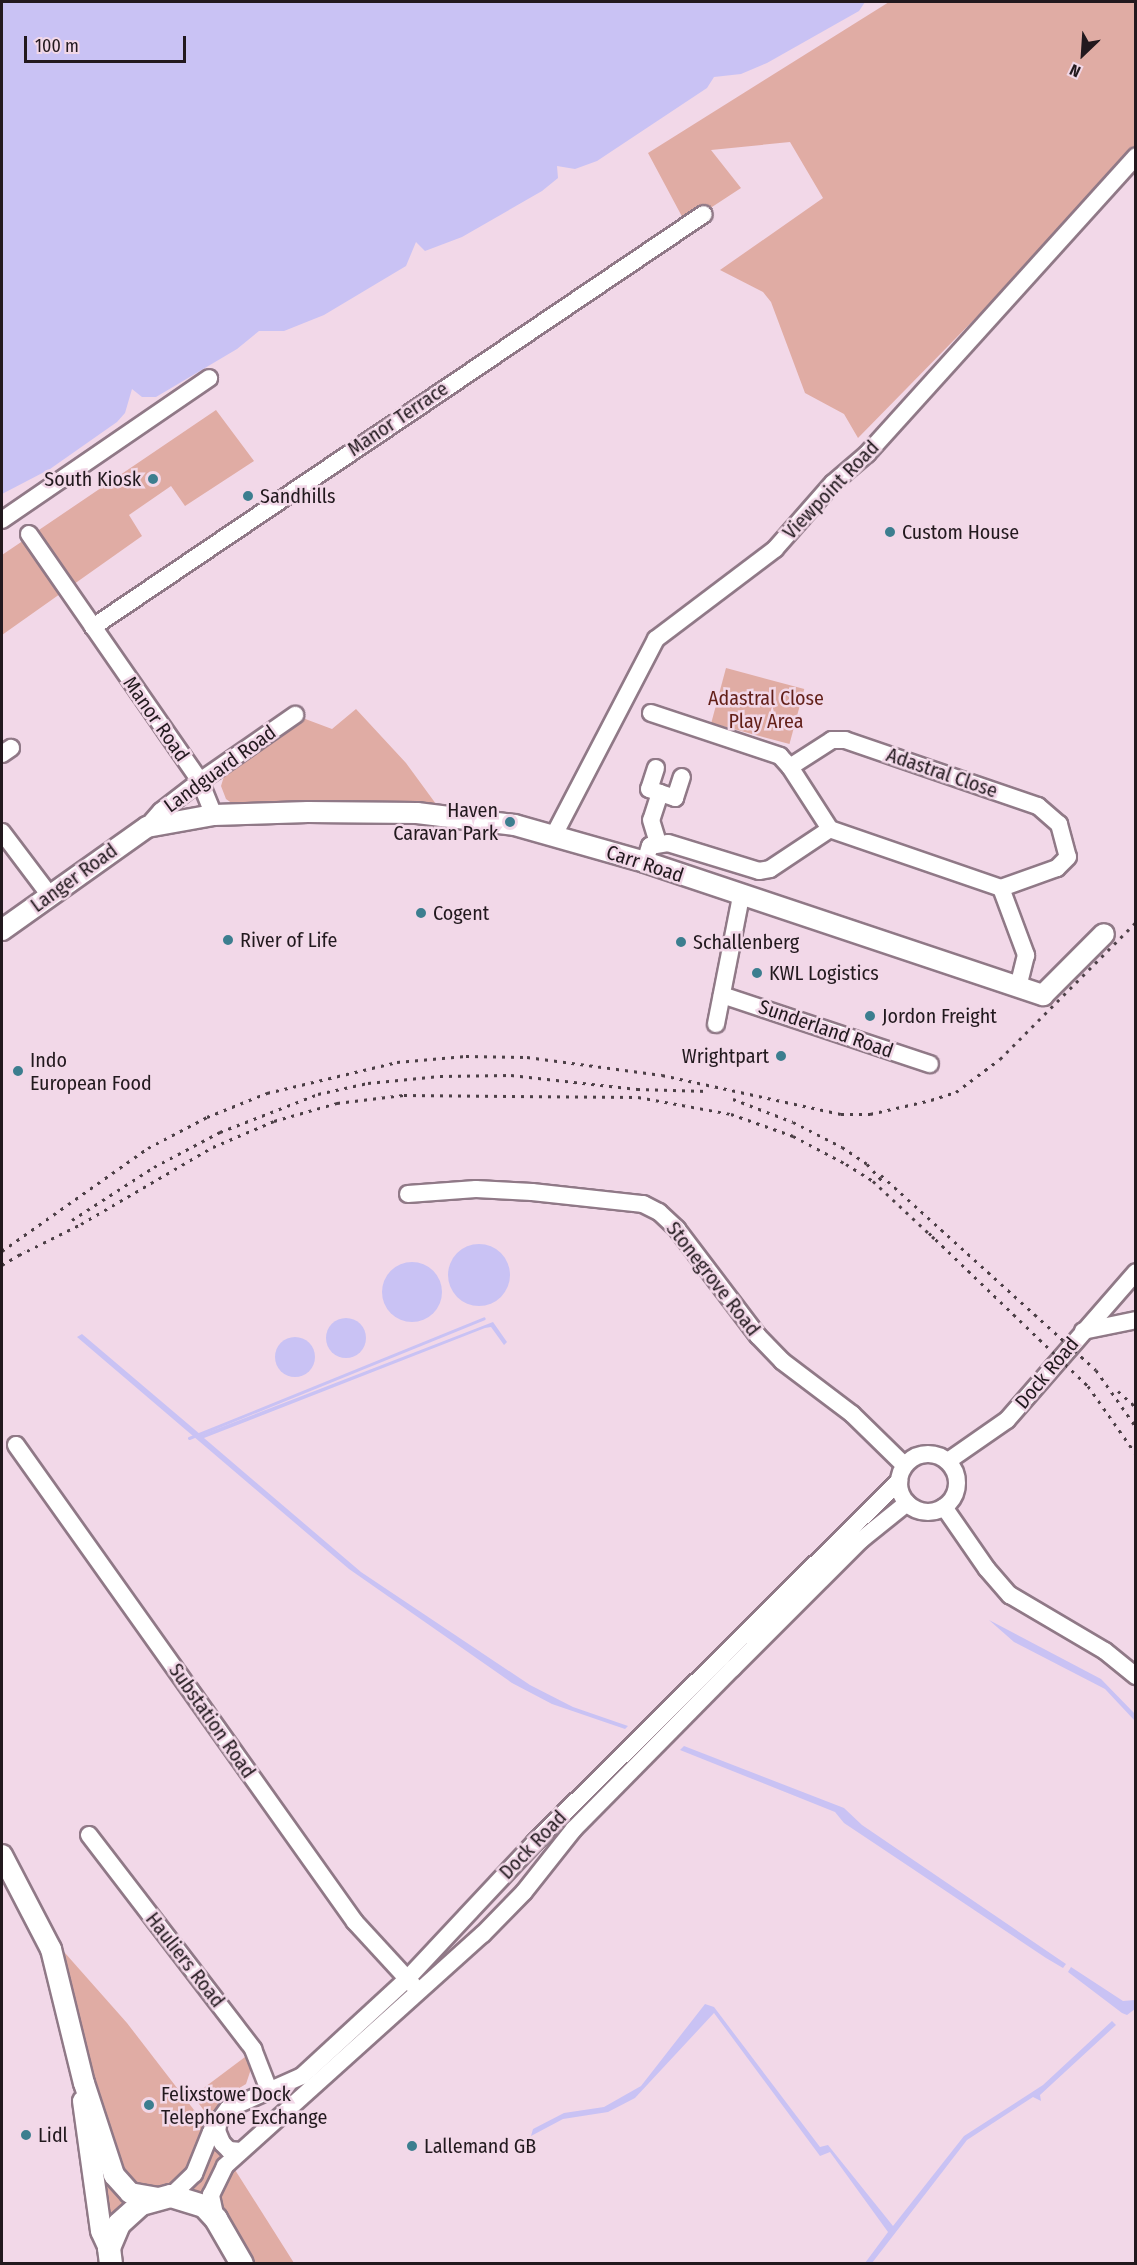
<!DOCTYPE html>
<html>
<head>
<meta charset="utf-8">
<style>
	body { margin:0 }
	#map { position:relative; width:1137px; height:2265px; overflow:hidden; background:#f2d8e8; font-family:"Fira Sans Condensed",sans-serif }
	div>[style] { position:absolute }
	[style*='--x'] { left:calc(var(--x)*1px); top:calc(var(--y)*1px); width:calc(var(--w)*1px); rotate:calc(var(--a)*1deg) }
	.green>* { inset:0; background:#e0aca4; transform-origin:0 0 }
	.water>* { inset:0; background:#c9c2f4 }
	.round { border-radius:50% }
	.stream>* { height:3px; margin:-1.5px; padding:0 1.5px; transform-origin:1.5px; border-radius:1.5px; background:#c9c2f4 }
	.roads { filter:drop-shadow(2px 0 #907987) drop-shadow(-2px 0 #907987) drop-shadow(0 2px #907987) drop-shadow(0 -2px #907987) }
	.minor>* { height:16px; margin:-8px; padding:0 8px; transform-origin:8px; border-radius:8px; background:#fff }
	.minor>.ring { margin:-8px; padding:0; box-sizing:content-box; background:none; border:16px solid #fff; border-radius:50% }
	.major>* { height:20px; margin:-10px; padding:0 10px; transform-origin:10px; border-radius:10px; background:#fff }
	.highway>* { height:22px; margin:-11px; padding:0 11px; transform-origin:11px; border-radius:11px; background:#fff }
	.rail>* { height:3px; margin-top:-1.5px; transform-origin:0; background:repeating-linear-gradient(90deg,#4c3f46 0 3px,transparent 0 9px) }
	.dots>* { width:16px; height:16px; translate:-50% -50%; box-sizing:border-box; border:3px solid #f2d8e8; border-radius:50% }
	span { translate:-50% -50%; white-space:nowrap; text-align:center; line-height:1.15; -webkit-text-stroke:5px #f2d8e8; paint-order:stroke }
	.street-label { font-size:20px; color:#22191e }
	.poi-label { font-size:20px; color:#22191e }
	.right { translate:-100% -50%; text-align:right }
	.left { translate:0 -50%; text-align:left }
	.park-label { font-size:20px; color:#621f18 }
	.frame { position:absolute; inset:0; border:3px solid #22191e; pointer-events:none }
	.north { position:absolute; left:1053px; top:24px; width:60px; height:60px; -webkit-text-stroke:4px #f2d8e8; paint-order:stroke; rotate:205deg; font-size:16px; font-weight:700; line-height:24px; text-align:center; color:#22191e }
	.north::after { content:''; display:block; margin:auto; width:21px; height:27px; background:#22191e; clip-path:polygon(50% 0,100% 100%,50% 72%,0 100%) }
	.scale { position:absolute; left:24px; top:36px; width:162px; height:27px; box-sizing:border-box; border:3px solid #22191e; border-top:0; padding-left:8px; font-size:18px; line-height:21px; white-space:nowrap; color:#22191e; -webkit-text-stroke:4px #f2d8e8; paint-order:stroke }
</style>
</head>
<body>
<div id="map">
	<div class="green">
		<i style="clip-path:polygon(889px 2px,1135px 2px,1135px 147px,1005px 288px,858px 438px,844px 414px,805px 393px,771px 302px,763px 292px,720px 270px,823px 198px,790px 142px,711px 150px,741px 188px,686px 224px,648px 153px)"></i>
		<i style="clip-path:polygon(216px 410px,254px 461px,185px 506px,171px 486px,129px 515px,142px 536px,2px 635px,2px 555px)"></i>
		<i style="left:726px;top:668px;width:81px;height:57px;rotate:15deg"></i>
		<i style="clip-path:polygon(356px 709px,406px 763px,436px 804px,339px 800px,233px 804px,226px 799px,221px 786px,225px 773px,300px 717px,332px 729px)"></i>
		<i style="clip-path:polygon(52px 1953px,65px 1953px,127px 2023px,211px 2132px,294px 2263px,251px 2263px,216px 2219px,123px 2188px)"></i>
		<i style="clip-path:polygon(245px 2057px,252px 2066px,246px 2084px,226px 2096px,209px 2117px,193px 2096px)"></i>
		<i style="clip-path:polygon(94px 2129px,111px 2185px,124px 2202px,107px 2223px)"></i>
	</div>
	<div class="water">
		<i style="clip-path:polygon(2px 2px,865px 2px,859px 11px,767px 63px,741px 74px,714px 77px,707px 88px,597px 161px,575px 169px,557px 166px,558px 178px,542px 191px,462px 237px,425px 251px,416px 242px,406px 266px,324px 315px,284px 331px,259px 331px,237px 349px,156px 397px,142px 397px,132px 389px,125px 413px,117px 422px,50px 469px,2px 494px)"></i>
		<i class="round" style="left:448px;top:1244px;width:62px;height:62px"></i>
		<i class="round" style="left:382px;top:1262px;width:60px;height:60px"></i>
		<i class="round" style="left:326px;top:1318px;width:40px;height:40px"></i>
		<i style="clip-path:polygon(493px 1322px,507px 1342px,504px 1345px,491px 1327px,485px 1328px,204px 1438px,361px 1572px,530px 1685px,573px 1707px,628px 1726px,625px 1729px,552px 1704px,512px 1683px,349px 1569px,77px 1337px,82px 1334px,201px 1435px)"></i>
		<i class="round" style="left:275px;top:1337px;width:40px;height:40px"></i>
		<i style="clip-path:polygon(989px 1620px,1101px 1679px,1135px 1714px,1135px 1721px,1105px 1689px,1014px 1642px)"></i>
		<i style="clip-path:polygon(684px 1746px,844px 1808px,862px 1825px,1066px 1964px,1063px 1968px,1046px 1958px,844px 1823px,835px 1812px,680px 1750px)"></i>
		<i style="clip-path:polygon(1071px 1967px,1123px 2001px,1135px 2000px,1135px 2009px,1127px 2015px,1122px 2013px,1068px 1972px)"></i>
		<i style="clip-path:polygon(705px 2004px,714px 2007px,820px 2147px,828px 2145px,893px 2226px,964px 2136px,1043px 2085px,1112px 2021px,1116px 2025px,1040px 2095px,1041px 2101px,1033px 2097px,967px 2140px,872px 2263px,865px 2263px,888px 2232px,830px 2152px,820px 2156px,714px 2013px,635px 2098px,608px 2112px,563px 2119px,531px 2136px,533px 2129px,564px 2113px,604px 2107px,641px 2086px)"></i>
	</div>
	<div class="stream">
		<i style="--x:189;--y:1438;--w:318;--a:-22.1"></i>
	</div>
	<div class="roads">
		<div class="minor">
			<i style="--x:2;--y:520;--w:251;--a:-34.4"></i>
			<i style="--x:29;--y:534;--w:300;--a:55.3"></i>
			<i style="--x:200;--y:781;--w:37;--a:68"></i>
			<i style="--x:93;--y:627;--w:737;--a:-34.06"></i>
			<i style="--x:651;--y:713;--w:136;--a:18.4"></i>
			<i style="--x:780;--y:756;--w:15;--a:48"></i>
			<i style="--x:832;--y:740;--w:13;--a:0"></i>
			<i style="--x:845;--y:740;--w:204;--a:18.9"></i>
			<i style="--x:1038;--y:806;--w:28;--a:41"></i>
			<i style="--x:1059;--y:824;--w:34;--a:75"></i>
			<i style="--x:1068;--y:857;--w:16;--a:135"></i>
			<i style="--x:1057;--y:868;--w:59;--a:160.3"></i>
			<i style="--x:1001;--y:888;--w:181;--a:-161"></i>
			<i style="--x:830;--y:829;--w:74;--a:-122.8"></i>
			<i style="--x:790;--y:767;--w:50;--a:-32.7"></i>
			<i style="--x:2;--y:754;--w:11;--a:-34"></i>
			<i style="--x:656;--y:768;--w:22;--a:108"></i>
			<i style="--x:649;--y:789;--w:12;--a:20"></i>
			<i style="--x:660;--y:793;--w:28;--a:108"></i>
			<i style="--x:651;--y:820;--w:24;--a:73"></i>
			<i style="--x:660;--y:793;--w:16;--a:18"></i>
			<i style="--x:675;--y:798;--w:22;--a:-72"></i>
			<i style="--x:147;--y:827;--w:21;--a:-49"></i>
			<i style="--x:161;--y:811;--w:49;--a:-37.6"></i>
			<i style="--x:200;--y:781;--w:116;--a:-34.8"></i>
			<i style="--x:2;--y:832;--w:81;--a:53"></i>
			<i style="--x:554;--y:835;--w:221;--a:-62.5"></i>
			<i style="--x:656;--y:639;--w:149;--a:-37.1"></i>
			<i style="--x:775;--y:549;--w:88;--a:-48.7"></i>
			<i style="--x:833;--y:483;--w:45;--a:-40.5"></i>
			<i style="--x:867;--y:454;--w:401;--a:-47.9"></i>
			<i style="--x:645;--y:862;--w:17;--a:-73"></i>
			<i style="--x:650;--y:846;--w:18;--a:-9"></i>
			<i style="--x:668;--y:843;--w:95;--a:17.1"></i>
			<i style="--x:759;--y:871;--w:11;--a:-10"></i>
			<i style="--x:770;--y:869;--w:72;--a:-33.7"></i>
			<i style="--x:1001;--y:888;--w:72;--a:69.5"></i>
			<i style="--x:1026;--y:955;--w:33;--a:104"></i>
			<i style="--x:722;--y:995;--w:219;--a:18.4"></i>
			<i style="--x:716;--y:1024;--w:130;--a:-78.9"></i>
			<i style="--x:408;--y:1194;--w:68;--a:-4.2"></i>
			<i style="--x:476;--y:1189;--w:56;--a:3.1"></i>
			<i style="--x:532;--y:1192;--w:112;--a:6.2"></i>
			<i style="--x:643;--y:1204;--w:18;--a:27"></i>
			<i style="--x:659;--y:1212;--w:25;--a:43"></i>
			<i style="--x:677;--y:1229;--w:134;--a:52.9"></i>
			<i style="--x:758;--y:1336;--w:35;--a:46"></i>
			<i style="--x:782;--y:1361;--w:88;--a:37.1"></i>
			<i style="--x:852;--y:1414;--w:73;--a:44.4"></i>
			<i style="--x:1083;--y:1331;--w:54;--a:-11.7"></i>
			<i style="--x:16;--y:1445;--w:585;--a:54.6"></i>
			<i style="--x:355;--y:1922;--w:86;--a:47.4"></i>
			<i class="ring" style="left:899px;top:1454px;width:42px;height:42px"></i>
			<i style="--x:948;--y:1461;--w:72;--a:-34.8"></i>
			<i style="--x:1007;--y:1420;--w:196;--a:-48.9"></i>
			<i style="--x:944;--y:1507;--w:75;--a:55.3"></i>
			<i style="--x:987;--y:1569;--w:35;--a:49"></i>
			<i style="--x:1010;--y:1595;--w:110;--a:30.5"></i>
			<i style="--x:1105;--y:1651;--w:40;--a:39"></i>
			<i style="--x:89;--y:1835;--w:270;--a:52.5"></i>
			<i style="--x:253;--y:2049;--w:44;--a:68.7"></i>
			<i style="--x:219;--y:2120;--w:11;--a:100"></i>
			<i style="--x:217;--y:2131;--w:13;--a:67"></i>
			<i style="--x:222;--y:2143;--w:10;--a:45"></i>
			<i style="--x:229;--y:2150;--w:12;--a:5"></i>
			<i style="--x:171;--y:2196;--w:32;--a:-44"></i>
			<i style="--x:194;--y:2174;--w:45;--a:-68"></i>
			<i style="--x:211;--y:2132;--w:29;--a:-54"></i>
			<i style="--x:228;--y:2109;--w:81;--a:-24"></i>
			<i style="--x:302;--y:2076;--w:143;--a:-42.7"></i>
			<i style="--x:407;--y:1979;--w:187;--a:-46.9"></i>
			<i style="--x:535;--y:1842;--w:513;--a:-44.76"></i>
			<i style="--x:216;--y:2219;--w:25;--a:-102"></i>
			<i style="--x:211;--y:2195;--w:32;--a:-64"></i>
			<i style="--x:225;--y:2166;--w:346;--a:-42"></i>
			<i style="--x:482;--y:1935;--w:60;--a:-45.7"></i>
			<i style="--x:524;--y:1892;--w:80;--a:-51.6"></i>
			<i style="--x:574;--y:1829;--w:226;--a:-45.4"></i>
			<i style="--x:733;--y:1668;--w:181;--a:-45"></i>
			<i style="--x:861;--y:1540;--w:59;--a:-38.8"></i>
		</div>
		<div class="major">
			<i style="--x:2;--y:930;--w:178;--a:-35.4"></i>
			<i style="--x:147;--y:827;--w:68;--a:-10.2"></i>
			<i style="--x:214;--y:815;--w:94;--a:-1.8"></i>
			<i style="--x:308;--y:812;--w:109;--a:0.5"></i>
			<i style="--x:417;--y:813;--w:99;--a:7"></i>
			<i style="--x:515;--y:825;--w:135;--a:15.9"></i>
			<i style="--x:645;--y:862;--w:420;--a:18.5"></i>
			<i style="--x:1043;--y:995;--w:86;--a:-45"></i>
			<i style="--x:2;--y:1855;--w:106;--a:62.5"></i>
			<i style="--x:51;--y:1949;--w:138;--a:76.2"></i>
			<i style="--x:84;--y:2083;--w:97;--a:71.9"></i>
			<i style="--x:114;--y:2175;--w:24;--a:48"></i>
			<i style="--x:130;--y:2193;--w:29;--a:10"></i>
			<i style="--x:83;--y:2101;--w:131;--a:82.1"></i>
			<i style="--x:101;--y:2231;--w:19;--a:65"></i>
		</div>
		<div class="highway">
			<i style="--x:111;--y:2264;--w:16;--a:-97"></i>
			<i style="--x:109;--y:2248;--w:26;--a:-67"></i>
			<i style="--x:119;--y:2224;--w:30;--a:-42"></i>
			<i style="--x:141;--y:2204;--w:31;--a:-15"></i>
			<i style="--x:171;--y:2196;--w:34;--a:17"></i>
			<i style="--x:204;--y:2206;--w:18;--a:47"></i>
			<i style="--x:216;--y:2219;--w:52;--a:60"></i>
		</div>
	</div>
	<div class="rail">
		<i style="--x:733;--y:1099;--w:64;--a:21"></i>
		<i style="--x:793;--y:1122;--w:55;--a:27"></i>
		<i style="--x:842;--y:1147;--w:30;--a:34"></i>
		<i style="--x:867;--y:1164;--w:27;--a:48"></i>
		<i style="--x:881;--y:1175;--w:290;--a:42.2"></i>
		<i style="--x:1096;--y:1370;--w:70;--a:54.9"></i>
		<i style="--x:72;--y:1220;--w:98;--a:-32.9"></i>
		<i style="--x:154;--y:1167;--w:75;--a:-27.9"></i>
		<i style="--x:220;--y:1132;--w:105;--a:-21.2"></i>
		<i style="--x:318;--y:1094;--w:51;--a:-12.4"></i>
		<i style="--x:368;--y:1083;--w:72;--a:-5.6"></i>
		<i style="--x:440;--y:1076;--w:71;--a:-0.8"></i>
		<i style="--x:511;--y:1075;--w:127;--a:6.3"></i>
		<i style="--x:637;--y:1089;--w:71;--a:1.6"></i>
		<i style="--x:929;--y:1233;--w:221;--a:43.9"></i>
		<i style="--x:1088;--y:1386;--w:83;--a:54.8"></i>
		<i style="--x:2;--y:1251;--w:179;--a:-35.2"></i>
		<i style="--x:148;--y:1148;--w:67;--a:-27.7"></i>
		<i style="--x:207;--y:1117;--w:65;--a:-21.8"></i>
		<i style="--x:267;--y:1093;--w:134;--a:-13.4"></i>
		<i style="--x:397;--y:1062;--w:69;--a:-5"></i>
		<i style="--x:466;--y:1056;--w:61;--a:0.9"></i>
		<i style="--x:527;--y:1057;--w:136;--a:7.6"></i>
		<i style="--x:662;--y:1075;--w:183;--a:12.3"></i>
		<i style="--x:841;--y:1114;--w:29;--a:0"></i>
		<i style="--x:870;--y:1114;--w:63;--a:-12.9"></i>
		<i style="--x:931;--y:1100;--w:26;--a:-18"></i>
		<i style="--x:956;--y:1092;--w:55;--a:-36.9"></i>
		<i style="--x:1000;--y:1059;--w:193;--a:-45.2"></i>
		<i style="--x:19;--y:1255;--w:69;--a:-26.6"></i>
		<i style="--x:81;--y:1224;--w:153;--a:-30.3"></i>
		<i style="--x:213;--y:1147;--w:66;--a:-23.1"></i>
		<i style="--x:274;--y:1121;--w:66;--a:-15.9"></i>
		<i style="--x:337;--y:1103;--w:67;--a:-6.8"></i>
		<i style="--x:404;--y:1095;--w:234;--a:0.5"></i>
		<i style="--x:638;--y:1097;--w:95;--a:10.4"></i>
		<i style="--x:731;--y:1114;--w:66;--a:19.5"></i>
		<i style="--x:793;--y:1136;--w:60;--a:27.8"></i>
		<i style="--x:846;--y:1164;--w:32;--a:32"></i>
		<i style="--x:873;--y:1181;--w:85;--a:43.1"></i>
		<i style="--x:2;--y:1265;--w:27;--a:-31"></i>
		<i style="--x:1118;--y:1391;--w:24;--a:42"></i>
	</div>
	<div class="dots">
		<i style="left:153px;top:479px;background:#3c7e8f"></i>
		<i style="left:248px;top:496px;background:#3c7e8f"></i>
		<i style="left:890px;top:532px;background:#3c7e8f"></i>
		<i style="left:510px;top:822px;background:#3c7e8f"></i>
		<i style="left:421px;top:913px;background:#3c7e8f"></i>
		<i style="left:228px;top:940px;background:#3c7e8f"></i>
		<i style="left:681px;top:942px;background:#3c7e8f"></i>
		<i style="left:757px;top:973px;background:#3c7e8f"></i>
		<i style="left:870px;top:1016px;background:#3c7e8f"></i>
		<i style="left:781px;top:1056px;background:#3c7e8f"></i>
		<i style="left:18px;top:1071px;background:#3c7e8f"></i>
		<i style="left:149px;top:2105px;background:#3c7e8f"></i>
		<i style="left:26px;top:2135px;background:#3c7e8f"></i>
		<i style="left:412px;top:2146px;background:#3c7e8f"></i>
	</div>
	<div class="street-label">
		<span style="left:398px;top:419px;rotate:-34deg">Manor Terrace</span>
		<span style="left:831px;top:490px;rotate:-46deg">Viewpoint Road</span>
		<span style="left:156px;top:719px;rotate:55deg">Manor Road</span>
		<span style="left:220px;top:769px;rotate:-36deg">Landguard Road</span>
		<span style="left:942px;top:773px;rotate:19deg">Adastral Close</span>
		<span style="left:645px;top:864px;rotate:18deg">Carr Road</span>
		<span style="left:74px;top:878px;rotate:-36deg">Langer Road</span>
		<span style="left:826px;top:1029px;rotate:19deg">Sunderland Road</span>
		<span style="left:713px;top:1279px;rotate:52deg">Stonegrove Road</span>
		<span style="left:1047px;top:1373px;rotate:-50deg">Dock Road</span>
		<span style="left:212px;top:1721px;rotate:55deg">Substation Road</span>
		<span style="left:533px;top:1845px;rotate:-46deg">Dock Road</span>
		<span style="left:185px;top:1960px;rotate:52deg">Hauliers Road</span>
	</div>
	<div class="poi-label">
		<span class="right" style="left:141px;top:479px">South Kiosk</span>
		<span class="left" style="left:260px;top:496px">Sandhills</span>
		<span class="left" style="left:902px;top:532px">Custom House</span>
		<span class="right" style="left:498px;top:822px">Haven<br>Caravan Park</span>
		<span class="left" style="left:433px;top:913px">Cogent</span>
		<span class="left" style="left:240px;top:940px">River of Life</span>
		<span class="left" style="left:693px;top:942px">Schallenberg</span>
		<span class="left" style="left:769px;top:973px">KWL Logistics</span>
		<span class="left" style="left:882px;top:1016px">Jordon Freight</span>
		<span class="right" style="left:769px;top:1056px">Wrightpart</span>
		<span class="left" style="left:30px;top:1072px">Indo<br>European Food</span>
		<span class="left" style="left:161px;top:2106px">Felixstowe Dock<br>Telephone Exchange</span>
		<span class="left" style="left:38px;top:2135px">Lidl</span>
		<span class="left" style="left:424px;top:2146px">Lallemand GB</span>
	</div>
	<div class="park-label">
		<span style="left:766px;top:710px">Adastral Close<br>Play Area</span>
	</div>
	<div class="frame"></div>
	<div class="north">N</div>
	<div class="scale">100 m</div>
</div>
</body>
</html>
